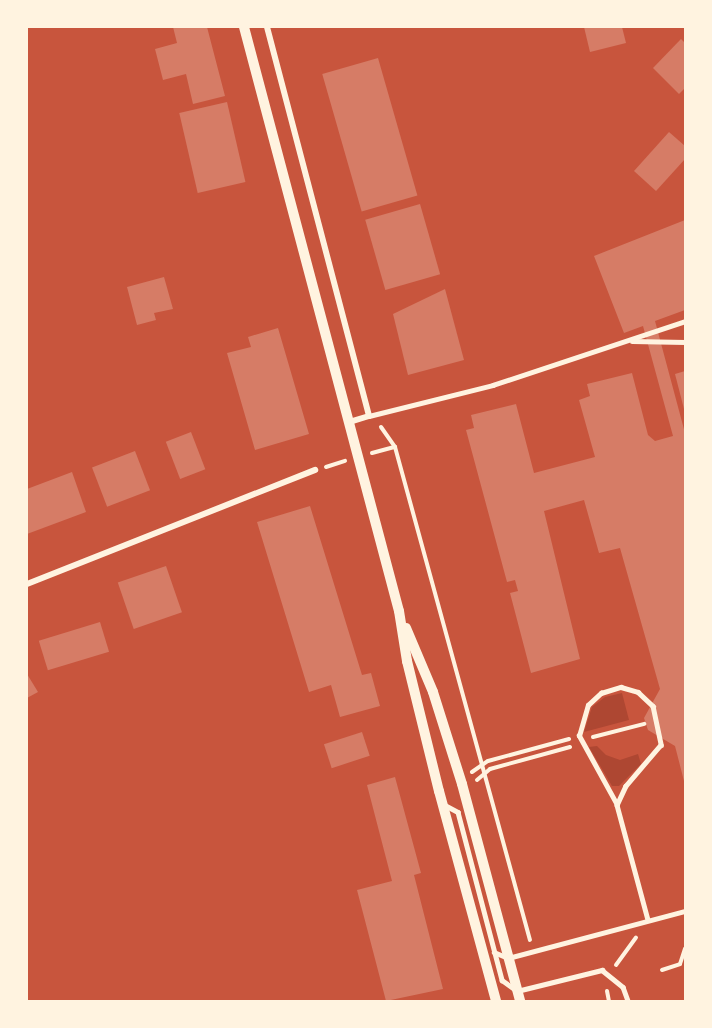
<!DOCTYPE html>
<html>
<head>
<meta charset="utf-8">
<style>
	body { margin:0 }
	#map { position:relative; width:712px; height:1028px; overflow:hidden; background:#c8553d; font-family:Jost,sans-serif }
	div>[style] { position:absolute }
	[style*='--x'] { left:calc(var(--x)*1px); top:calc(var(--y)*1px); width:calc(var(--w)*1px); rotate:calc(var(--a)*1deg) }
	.green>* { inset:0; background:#ae4732 }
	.building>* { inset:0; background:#d67c66; transform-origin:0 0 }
	.path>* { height:4px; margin:-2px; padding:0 2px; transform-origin:2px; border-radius:2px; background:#fff3e0 }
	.service>* { height:4.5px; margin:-2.25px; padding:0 2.25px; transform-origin:2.25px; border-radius:2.25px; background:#fff3e0 }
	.minor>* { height:6px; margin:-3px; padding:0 3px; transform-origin:3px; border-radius:3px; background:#fff3e0 }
	.tertiary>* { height:10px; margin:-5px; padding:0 5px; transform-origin:5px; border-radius:5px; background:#fff3e0 }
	span { translate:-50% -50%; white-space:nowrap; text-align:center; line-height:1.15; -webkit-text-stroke:5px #fff3e0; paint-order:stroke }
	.frame { position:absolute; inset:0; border:28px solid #fff3e0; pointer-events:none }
</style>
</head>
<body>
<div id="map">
	<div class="green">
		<i style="clip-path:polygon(622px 693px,629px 720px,584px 732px,592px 707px,605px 697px)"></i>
		<i style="clip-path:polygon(597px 746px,606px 755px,620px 760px,638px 754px,641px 764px,619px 786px,612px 786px,589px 747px)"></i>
	</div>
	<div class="building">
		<i style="clip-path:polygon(173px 27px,207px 27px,225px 96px,193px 104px,186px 74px,163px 80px,155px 49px,177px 43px)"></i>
		<i style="clip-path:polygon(584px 27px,622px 27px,626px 43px,590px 52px)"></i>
		<i style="clip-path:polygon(681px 39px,685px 43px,685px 88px,679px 94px,653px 68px)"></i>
		<i style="left:378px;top:58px;width:143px;height:58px;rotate:74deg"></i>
		<i style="left:227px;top:102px;width:82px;height:49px;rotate:77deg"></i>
		<i style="clip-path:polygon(669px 132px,685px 146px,685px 159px,656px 191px,634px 171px)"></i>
		<i style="left:420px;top:204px;width:73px;height:57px;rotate:74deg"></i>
		<i style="clip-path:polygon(685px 220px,685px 310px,655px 321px,685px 433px,684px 781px,675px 746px,648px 730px,644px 718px,660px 689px,620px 548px,599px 553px,584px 500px,544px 511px,580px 659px,531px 673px,510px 593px,518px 591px,515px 580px,507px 582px,466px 430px,474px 428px,471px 415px,516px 404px,534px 473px,595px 457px,579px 400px,590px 396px,587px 384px,632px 373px,648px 435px,655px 441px,673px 436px,643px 326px,624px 333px,594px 256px)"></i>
		<i style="clip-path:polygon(164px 277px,173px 309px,154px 313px,156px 320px,137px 325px,127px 287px)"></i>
		<i style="clip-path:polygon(445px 289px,464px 360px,408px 375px,393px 314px)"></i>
		<i style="clip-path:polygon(278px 328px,309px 434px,255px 450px,227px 353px,251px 347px,248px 337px)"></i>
		<i style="clip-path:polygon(685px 371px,685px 409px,684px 409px,675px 374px)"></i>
		<i style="left:191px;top:432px;width:40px;height:27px;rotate:69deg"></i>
		<i style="left:135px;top:451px;width:42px;height:46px;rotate:69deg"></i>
		<i style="clip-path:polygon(72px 472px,86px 512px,27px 534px,27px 489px)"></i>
		<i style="clip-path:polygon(310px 506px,362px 675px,371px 673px,380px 706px,340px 717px,331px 685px,309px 692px,257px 522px)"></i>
		<i style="left:166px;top:566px;width:49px;height:51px;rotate:71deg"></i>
		<i style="left:100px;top:622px;width:31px;height:64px;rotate:73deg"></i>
		<i style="clip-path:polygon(27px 674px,38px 692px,27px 698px)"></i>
		<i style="left:362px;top:732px;width:25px;height:40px;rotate:72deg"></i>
		<i style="clip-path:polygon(395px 777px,421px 873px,414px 875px,443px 989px,386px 1001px,357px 890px,392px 881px,367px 785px)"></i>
	</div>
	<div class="path">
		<i style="--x:381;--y:427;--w:24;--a:55"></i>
		<i style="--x:395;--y:447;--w:511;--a:74.69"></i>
		<i style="--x:372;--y:453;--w:24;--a:-15"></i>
		<i style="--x:326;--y:467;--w:20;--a:-18"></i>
		<i style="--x:593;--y:737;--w:53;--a:-14.3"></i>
		<i style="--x:472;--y:772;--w:19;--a:-35"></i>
		<i style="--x:488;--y:761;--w:84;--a:-15.2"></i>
		<i style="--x:477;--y:780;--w:17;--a:-40"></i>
		<i style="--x:490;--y:769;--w:83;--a:-15.4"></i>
		<i style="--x:616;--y:965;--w:34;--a:-54"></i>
		<i style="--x:662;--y:970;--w:19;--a:-18"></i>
		<i style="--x:680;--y:964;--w:16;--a:-72"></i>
		<i style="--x:607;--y:991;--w:10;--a:79"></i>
	</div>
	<div class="service">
		<i style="--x:632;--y:341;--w:53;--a:1.1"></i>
		<i style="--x:369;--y:416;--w:128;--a:-14"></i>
		<i style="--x:493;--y:385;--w:202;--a:-18.4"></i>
		<i style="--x:621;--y:687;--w:18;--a:16"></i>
		<i style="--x:638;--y:692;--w:21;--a:43"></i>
		<i style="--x:653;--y:706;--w:40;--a:78"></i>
		<i style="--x:661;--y:745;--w:54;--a:130.5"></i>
		<i style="--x:626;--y:786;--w:21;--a:115"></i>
		<i style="--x:617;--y:805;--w:79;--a:-118.8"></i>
		<i style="--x:579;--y:736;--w:32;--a:-74"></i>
		<i style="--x:588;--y:705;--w:18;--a:-43"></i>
		<i style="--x:601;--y:693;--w:21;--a:-17"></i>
		<i style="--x:443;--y:804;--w:17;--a:28"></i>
		<i style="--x:458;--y:812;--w:174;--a:75.3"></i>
		<i style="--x:502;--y:980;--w:19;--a:36"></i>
		<i style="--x:517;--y:991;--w:88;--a:-13.9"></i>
		<i style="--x:602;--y:970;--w:27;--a:39"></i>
		<i style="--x:623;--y:987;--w:15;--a:70"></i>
		<i style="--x:617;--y:805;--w:119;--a:74.9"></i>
		<i style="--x:494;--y:952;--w:15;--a:23"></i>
		<i style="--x:508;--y:958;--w:183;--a:-14.9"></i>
	</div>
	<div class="minor">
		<i style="--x:267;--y:27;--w:402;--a:75.3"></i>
		<i style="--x:369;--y:416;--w:21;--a:163"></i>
		<i style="--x:27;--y:584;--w:310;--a:-21.6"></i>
	</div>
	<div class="tertiary">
		<i style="--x:244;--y:27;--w:604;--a:75.14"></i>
		<i style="--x:399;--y:611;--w:51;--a:80.9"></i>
		<i style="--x:407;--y:661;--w:134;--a:76.2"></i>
		<i style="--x:439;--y:791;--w:218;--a:74.8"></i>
		<i style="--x:406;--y:628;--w:69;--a:67.1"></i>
		<i style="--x:433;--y:692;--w:96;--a:72.5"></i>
		<i style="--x:462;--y:784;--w:225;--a:75"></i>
	</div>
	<div class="frame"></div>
</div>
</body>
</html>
